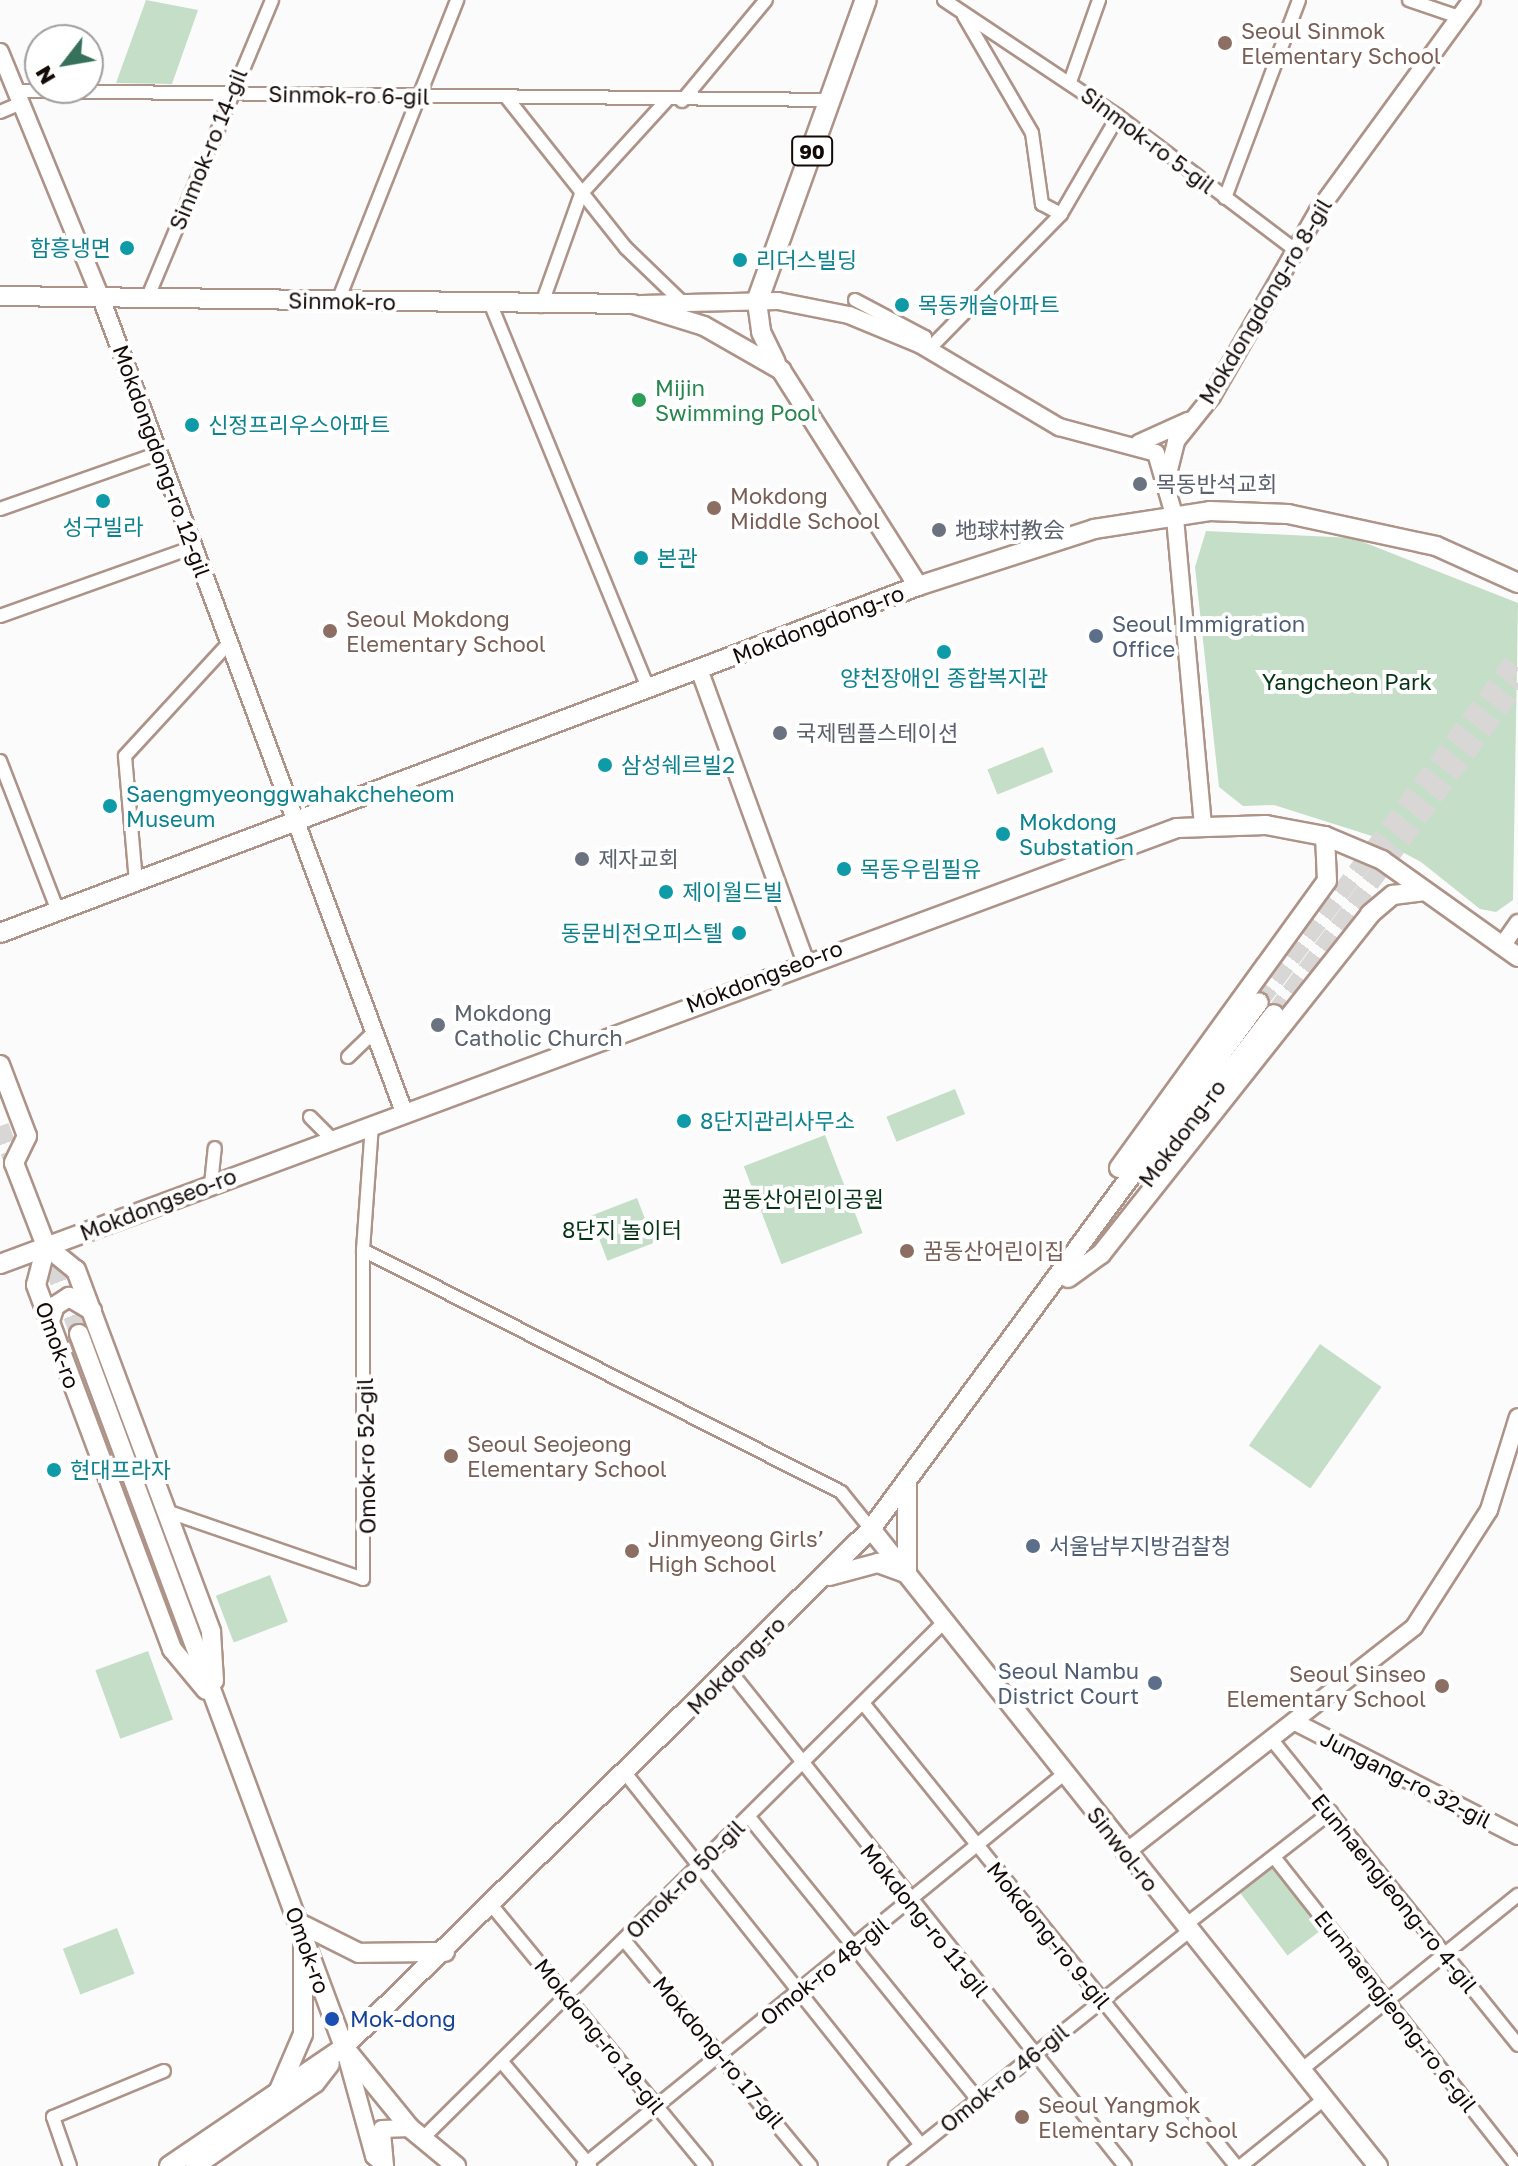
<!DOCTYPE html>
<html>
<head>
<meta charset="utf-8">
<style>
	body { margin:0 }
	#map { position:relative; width:1518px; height:2166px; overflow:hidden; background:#fbfbfb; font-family:"Golos Text","Noto Sans KR",sans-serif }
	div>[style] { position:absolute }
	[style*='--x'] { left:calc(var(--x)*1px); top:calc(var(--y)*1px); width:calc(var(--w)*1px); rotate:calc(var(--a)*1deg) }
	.green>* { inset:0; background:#c4dec7; transform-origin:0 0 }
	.secondary-tunnel>* { height:18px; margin-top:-9px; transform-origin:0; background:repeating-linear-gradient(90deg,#d8d7d6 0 18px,transparent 0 27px) }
	.roads { filter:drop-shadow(2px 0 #ad9388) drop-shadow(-2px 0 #ad9388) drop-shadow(0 2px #ad9388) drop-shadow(0 -2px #ad9388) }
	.minor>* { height:12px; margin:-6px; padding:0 6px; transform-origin:6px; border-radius:6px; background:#fff }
	.tertiary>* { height:16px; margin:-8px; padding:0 8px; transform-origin:8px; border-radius:8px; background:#fff }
	.secondary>* { height:18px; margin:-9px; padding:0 9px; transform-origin:9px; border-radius:9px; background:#fff }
	.primary>* { height:20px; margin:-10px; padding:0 10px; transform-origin:10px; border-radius:10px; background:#fff }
	.dots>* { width:22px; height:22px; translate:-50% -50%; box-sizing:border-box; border:4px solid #fff; border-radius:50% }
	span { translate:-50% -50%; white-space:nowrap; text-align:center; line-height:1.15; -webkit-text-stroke:8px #fff; paint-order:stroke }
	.shield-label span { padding:2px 6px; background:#fff; border:2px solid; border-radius:6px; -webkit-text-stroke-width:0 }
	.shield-label { font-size:20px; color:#130a07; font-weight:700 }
	.education-label { font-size:22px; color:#785e54 }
	.left { translate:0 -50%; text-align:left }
	.right { translate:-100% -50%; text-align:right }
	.street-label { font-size:22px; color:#130a07 }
	.culture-label { font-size:22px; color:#0d838f }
	.leisure-label { font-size:22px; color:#27864d }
	.worship-label { font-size:22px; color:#5b616d }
	.service-label { font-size:22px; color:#4e5e75 }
	.park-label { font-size:22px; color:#053514 }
	.transit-label { font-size:22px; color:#164399 }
	.north { position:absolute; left:24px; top:24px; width:80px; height:80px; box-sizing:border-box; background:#fff; border:2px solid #a19d9c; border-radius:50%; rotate:239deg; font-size:22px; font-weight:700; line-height:32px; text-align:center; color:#130a07 }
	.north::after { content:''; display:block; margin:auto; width:28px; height:36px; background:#35715b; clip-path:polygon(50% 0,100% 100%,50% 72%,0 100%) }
</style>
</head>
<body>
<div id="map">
	<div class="green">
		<i style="clip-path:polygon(146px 0,198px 10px,172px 84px,116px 83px)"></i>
		<i style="clip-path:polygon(1206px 531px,1353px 538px,1518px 603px,1513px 900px,1496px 912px,1480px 909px,1421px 862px,1372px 836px,1274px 805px,1243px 806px,1219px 787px,1195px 567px)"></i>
		<i style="left:1043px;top:747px;width:27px;height:60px;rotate:68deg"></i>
		<i style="left:955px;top:1089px;width:27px;height:74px;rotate:68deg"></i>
		<i style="left:825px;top:1135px;width:105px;height:87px;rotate:69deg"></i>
		<i style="left:637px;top:1198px;width:48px;height:50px;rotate:69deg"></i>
		<i style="left:1320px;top:1344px;width:75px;height:124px;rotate:35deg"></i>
		<i style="left:270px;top:1575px;width:50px;height:58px;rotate:69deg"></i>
		<i style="left:148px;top:1651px;width:73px;height:56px;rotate:70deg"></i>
		<i style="left:1273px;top:1865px;width:81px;height:43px;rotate:53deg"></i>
		<i style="left:117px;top:1928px;width:49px;height:58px;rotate:69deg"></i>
	</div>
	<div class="secondary-tunnel">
		<i style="--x:1259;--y:1002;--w:432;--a:-53.2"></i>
		<i style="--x:1274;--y:1014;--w:411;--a:-53.6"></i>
		<i style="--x:0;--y:1126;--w:52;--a:69.8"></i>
		<i style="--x:43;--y:1240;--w:101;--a:69"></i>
	</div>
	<div class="roads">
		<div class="minor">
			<i style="--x:944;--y:0;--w:209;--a:33.7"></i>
			<i style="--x:1118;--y:116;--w:221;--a:37.1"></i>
			<i style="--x:1409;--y:0;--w:53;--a:18.8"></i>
			<i style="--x:964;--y:16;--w:135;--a:59.8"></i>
			<i style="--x:1032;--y:133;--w:72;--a:82"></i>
			<i style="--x:1042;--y:204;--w:21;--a:28"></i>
			<i style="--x:1070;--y:82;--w:87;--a:-70.5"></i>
			<i style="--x:16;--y:91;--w:814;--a:0.63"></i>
			<i style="--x:507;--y:98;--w:191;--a:51.6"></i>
			<i style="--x:626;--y:248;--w:79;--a:44"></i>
			<i style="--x:682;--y:101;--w:131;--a:-50.3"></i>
			<i style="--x:0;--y:112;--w:23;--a:-23"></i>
			<i style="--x:1225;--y:198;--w:211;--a:-69.5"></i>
			<i style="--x:147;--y:299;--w:324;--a:-67.3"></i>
			<i style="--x:855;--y:300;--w:79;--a:27.9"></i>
			<i style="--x:925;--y:337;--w:9;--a:117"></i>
			<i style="--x:338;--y:301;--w:324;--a:-68.4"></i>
			<i style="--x:491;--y:305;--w:414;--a:67.7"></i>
			<i style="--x:541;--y:306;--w:119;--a:-70.3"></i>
			<i style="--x:581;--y:194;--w:126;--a:-47.6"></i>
			<i style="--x:928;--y:350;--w:190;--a:-45.6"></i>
			<i style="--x:1061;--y:214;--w:113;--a:-59.8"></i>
			<i style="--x:0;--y:509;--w:169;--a:-19.4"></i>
			<i style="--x:0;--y:616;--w:206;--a:-19.6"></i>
			<i style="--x:0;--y:761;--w:161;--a:68.9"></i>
			<i style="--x:136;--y:882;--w:126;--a:-95"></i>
			<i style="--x:125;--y:756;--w:154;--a:-47.4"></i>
			<i style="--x:348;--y:1057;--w:36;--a:-44"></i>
			<i style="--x:310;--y:1117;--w:31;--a:45"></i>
			<i style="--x:211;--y:1184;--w:36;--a:-84"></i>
			<i style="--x:363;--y:1250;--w:536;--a:26.85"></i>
			<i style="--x:841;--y:1492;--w:48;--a:51"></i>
			<i style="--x:166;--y:1511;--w:208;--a:19"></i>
			<i style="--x:363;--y:1579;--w:329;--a:-90"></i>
			<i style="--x:363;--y:1250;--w:126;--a:-85.9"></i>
			<i style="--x:730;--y:1671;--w:633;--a:51.41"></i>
			<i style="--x:863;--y:1703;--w:595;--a:51.14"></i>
			<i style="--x:1272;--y:1740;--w:392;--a:51.1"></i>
			<i style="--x:626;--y:1774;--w:474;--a:51.5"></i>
			<i style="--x:749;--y:1817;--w:363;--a:51"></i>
			<i style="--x:1274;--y:1857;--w:393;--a:51.8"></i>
			<i style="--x:493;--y:1907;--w:335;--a:50.6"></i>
			<i style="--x:1184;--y:1926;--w:186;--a:-37.8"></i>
			<i style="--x:624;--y:1940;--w:293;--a:50.4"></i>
			<i style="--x:501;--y:2061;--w:138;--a:49.7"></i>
			<i style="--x:1301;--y:2070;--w:279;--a:-38.9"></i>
			<i style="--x:424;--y:2137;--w:733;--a:-44.72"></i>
			<i style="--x:70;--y:2166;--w:52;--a:-109.1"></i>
			<i style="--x:53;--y:2117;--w:120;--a:-22.5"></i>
			<i style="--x:583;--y:2166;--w:621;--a:-39.18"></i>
			<i style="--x:895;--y:2166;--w:375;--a:-38.6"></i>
			<i style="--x:1241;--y:2166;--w:107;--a:-38.9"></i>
		</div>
		<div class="tertiary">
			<i style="--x:0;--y:52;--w:266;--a:67.7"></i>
			<i style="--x:101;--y:298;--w:869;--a:69.58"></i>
			<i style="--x:641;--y:304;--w:137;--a:-1.3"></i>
			<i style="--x:778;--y:301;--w:72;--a:11.2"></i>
			<i style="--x:849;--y:315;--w:78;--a:22.6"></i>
			<i style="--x:921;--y:345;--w:161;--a:30.7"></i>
			<i style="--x:1059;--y:427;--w:100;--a:15"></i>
			<i style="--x:1156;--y:453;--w:68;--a:73.7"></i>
			<i style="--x:1175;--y:518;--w:307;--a:84.8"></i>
			<i style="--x:1139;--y:443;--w:54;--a:-24.2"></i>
			<i style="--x:1168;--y:474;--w:34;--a:-76"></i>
			<i style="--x:1176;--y:441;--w:58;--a:-51.3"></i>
			<i style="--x:1212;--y:396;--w:213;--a:-60.2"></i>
			<i style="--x:1318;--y:211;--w:261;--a:-53.9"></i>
			<i style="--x:699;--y:669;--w:311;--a:70"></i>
			<i style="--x:1502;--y:946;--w:28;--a:-55"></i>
			<i style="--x:1295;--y:1722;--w:250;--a:27.1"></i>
			<i style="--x:1125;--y:1853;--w:367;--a:-38"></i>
			<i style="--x:1414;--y:1627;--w:139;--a:-57.3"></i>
			<i style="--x:1489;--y:1510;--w:97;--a:-72.7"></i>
			<i style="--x:344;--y:2047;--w:113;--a:74.6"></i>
			<i style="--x:374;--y:2156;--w:15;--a:42"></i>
			<i style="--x:385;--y:2166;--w:37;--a:-95"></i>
			<i style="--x:382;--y:2129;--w:28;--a:-2"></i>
		</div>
		<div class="secondary">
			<i style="--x:0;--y:296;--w:633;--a:0.72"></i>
			<i style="--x:633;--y:304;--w:74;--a:17.2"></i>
			<i style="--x:704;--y:326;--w:89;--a:29.7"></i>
			<i style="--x:781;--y:370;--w:256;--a:57.6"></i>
			<i style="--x:757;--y:302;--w:30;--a:82"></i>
			<i style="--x:761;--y:332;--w:34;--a:64"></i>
			<i style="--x:0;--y:933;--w:981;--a:-20.71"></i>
			<i style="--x:918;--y:586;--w:185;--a:-17.9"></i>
			<i style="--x:1094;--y:529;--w:117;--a:-8.8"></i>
			<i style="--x:1210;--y:511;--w:78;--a:2.2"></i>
			<i style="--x:1288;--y:514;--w:151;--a:12.2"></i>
			<i style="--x:1436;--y:546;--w:90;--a:24.3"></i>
			<i style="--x:0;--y:1065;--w:76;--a:69.2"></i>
			<i style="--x:27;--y:1136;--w:30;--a:116"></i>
			<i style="--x:14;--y:1163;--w:89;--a:68.9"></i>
			<i style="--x:46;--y:1246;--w:38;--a:39"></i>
			<i style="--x:76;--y:1270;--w:386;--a:69.5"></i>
			<i style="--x:211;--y:1632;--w:49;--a:86.5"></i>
			<i style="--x:1197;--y:1114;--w:126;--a:-52.4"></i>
			<i style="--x:1119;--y:1168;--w:354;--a:-54.1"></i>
			<i style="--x:1327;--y:881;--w:45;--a:-92.5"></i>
			<i style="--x:46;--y:1246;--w:40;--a:104.4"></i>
			<i style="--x:36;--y:1285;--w:389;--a:69.5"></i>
			<i style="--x:172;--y:1649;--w:53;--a:50.3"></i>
			<i style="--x:0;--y:1264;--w:1255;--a:-20.33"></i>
			<i style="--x:1177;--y:828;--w:89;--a:-1.9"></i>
			<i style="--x:1266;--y:825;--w:60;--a:10.6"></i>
			<i style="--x:1325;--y:836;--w:62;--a:22.8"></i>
			<i style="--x:1382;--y:860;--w:167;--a:35.5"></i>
			<i style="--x:1068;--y:1278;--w:41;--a:-36"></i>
			<i style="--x:1101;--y:1254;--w:434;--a:-51.6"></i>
			<i style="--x:1370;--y:914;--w:30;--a:-40"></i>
			<i style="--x:1393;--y:895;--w:32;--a:-7"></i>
			<i style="--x:50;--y:1321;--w:16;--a:-72"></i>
			<i style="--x:55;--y:1306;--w:17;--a:-33"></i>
			<i style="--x:69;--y:1297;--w:27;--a:31"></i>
			<i style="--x:79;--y:1334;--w:761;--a:69.61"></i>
			<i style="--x:344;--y:2047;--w:104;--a:50.8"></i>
			<i style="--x:410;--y:2128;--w:60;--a:39.6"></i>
			<i style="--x:871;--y:1529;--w:814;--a:51.48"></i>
			<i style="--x:907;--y:1572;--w:89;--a:-90"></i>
			<i style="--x:829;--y:1576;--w:51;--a:-14.9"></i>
			<i style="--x:878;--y:1563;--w:27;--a:20"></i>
			<i style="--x:297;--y:1922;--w:69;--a:26.6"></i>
			<i style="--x:359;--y:1953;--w:86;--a:-0.7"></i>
			<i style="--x:279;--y:2090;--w:61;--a:-66.8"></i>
			<i style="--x:303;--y:2034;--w:88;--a:-90"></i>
			<i style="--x:169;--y:2166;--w:212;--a:-34.2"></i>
			<i style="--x:344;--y:2047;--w:739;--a:-44.51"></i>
			<i style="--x:871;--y:1529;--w:654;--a:-53.64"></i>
			<i style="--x:195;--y:2166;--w:146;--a:-34.7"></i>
			<i style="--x:315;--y:2083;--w:24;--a:-52"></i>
		</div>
		<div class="primary">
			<i style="--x:757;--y:302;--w:321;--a:-70.2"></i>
		</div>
	</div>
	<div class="dots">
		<i style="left:1225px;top:43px;background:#8d6e63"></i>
		<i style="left:127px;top:248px;background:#0f9aa8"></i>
		<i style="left:740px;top:260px;background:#0f9aa8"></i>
		<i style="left:902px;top:305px;background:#0f9aa8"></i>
		<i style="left:639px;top:400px;background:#2e9e5b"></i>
		<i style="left:192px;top:425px;background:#0f9aa8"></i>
		<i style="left:1140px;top:484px;background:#6b7280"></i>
		<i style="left:103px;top:501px;background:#0f9aa8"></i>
		<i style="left:714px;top:508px;background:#8d6e63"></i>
		<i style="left:939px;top:530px;background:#6b7280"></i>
		<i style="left:641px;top:558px;background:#0f9aa8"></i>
		<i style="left:330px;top:631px;background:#8d6e63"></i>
		<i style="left:1096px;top:636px;background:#5c6f8a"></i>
		<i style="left:944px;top:652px;background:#0f9aa8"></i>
		<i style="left:780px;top:733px;background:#6b7280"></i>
		<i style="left:605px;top:765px;background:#0f9aa8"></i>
		<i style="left:110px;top:806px;background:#0f9aa8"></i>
		<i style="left:1003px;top:834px;background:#0f9aa8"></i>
		<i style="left:582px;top:859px;background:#6b7280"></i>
		<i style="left:844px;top:869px;background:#0f9aa8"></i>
		<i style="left:666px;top:892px;background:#0f9aa8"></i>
		<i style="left:739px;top:933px;background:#0f9aa8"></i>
		<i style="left:438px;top:1025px;background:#6b7280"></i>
		<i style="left:684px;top:1121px;background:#0f9aa8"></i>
		<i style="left:907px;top:1251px;background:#8d6e63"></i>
		<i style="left:451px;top:1456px;background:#8d6e63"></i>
		<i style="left:54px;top:1470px;background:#0f9aa8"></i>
		<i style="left:1033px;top:1546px;background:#5c6f8a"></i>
		<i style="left:632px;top:1551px;background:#8d6e63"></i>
		<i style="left:1155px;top:1683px;background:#5c6f8a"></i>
		<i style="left:1442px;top:1686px;background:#8d6e63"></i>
		<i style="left:332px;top:2019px;background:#1a4fb4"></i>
		<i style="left:1022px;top:2117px;background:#8d6e63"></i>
	</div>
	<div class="shield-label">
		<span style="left:812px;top:151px">90</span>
	</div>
	<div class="education-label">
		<span class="left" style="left:1241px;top:43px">Seoul Sinmok<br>Elementary School</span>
		<span class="left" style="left:730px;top:508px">Mokdong<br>Middle School</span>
		<span class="left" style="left:346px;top:631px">Seoul Mokdong<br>Elementary School</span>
		<span class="left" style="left:923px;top:1251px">꿈동산어린이집</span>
		<span class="left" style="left:467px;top:1456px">Seoul Seojeong<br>Elementary School</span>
		<span class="left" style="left:648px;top:1551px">Jinmyeong Girls’<br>High School</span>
		<span class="right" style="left:1426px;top:1686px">Seoul Sinseo<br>Elementary School</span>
		<span class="left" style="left:1038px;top:2117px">Seoul Yangmok<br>Elementary School</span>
	</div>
	<div class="street-label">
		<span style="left:349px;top:95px;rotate:1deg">Sinmok-ro 6-gil</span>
		<span style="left:1148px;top:140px;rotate:37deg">Sinmok-ro 5-gil</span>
		<span style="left:208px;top:149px;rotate:-68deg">Sinmok-ro 14-gil</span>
		<span style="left:342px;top:301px;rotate:1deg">Sinmok-ro</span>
		<span style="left:1265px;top:301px;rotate:-59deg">Mokdongdong-ro 8-gil</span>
		<span style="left:162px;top:461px;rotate:70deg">Mokdongdong-ro 12-gil</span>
		<span style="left:818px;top:624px;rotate:-21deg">Mokdongdong-ro</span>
		<span style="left:764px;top:976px;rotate:-21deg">Mokdongseo-ro</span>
		<span style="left:1182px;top:1133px;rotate:-53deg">Mokdong-ro</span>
		<span style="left:158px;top:1204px;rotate:-21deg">Mokdongseo-ro</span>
		<span style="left:58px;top:1345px;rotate:70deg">Omok-ro</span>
		<span style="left:366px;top:1456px;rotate:-91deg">Omok-ro 52-gil</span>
		<span style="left:736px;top:1665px;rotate:-45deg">Mokdong-ro</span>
		<span style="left:1406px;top:1779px;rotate:27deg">Jungang-ro 32-gil</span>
		<span style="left:1123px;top:1849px;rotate:52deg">Sinwol-ro</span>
		<span style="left:685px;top:1879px;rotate:-45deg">Omok-ro 50-gil</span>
		<span style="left:1395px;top:1893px;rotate:51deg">Eunhaengjeong-ro 4-gil</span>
		<span style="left:925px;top:1920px;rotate:51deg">Mokdong-ro 11-gil</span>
		<span style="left:1049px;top:1935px;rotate:51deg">Mokdong-ro 9-gil</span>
		<span style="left:308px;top:1950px;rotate:70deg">Omok-ro</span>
		<span style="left:824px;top:1971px;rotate:-39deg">Omok-ro 48-gil</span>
		<span style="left:1396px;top:2011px;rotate:52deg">Eunhaengjeong-ro 6-gil</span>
		<span style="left:600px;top:2036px;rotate:51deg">Mokdong-ro 19-gil</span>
		<span style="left:719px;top:2052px;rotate:50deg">Mokdong-ro 17-gil</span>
		<span style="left:1004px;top:2078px;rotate:-39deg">Omok-ro 46-gil</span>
	</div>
	<div class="culture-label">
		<span class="right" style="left:111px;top:248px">함흥냉면</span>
		<span class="left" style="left:756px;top:260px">리더스빌딩</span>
		<span class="left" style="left:918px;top:305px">목동캐슬아파트</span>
		<span class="left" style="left:208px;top:425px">신정프리우스아파트</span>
		<span style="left:103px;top:527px">성구빌라</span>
		<span class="left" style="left:657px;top:558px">본관</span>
		<span style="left:944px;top:678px">양천장애인 종합복지관</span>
		<span class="left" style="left:621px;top:765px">삼성쉐르빌2</span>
		<span class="left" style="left:126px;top:806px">Saengmyeonggwahakcheheom<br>Museum</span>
		<span class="left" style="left:1019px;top:834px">Mokdong<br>Substation</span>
		<span class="left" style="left:860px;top:869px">목동우림필유</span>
		<span class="left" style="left:682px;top:892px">제이월드빌</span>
		<span class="right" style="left:723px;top:933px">동문비전오피스텔</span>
		<span class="left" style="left:700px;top:1121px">8단지관리사무소</span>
		<span class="left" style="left:70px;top:1470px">현대프라자</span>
	</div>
	<div class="leisure-label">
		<span class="left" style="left:655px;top:400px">Mijin<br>Swimming Pool</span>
	</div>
	<div class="worship-label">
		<span class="left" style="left:1156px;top:484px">목동반석교회</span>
		<span class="left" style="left:955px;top:530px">地球村教会</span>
		<span class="left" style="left:796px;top:733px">국제템플스테이션</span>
		<span class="left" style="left:598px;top:859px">제자교회</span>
		<span class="left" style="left:454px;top:1025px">Mokdong<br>Catholic Church</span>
	</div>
	<div class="service-label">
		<span class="left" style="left:1112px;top:636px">Seoul Immigration<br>Office</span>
		<span class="left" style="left:1049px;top:1546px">서울남부지방검찰청</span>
		<span class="right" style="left:1139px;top:1683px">Seoul Nambu<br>District Court</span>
	</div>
	<div class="park-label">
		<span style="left:1347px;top:682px">Yangcheon Park</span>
		<span style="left:803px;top:1199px">꿈동산어린이공원</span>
		<span style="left:622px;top:1230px">8단지 놀이터</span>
	</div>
	<div class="transit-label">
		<span class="left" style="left:350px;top:2019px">Mok-dong</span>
	</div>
	<div class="north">N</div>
</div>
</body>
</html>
